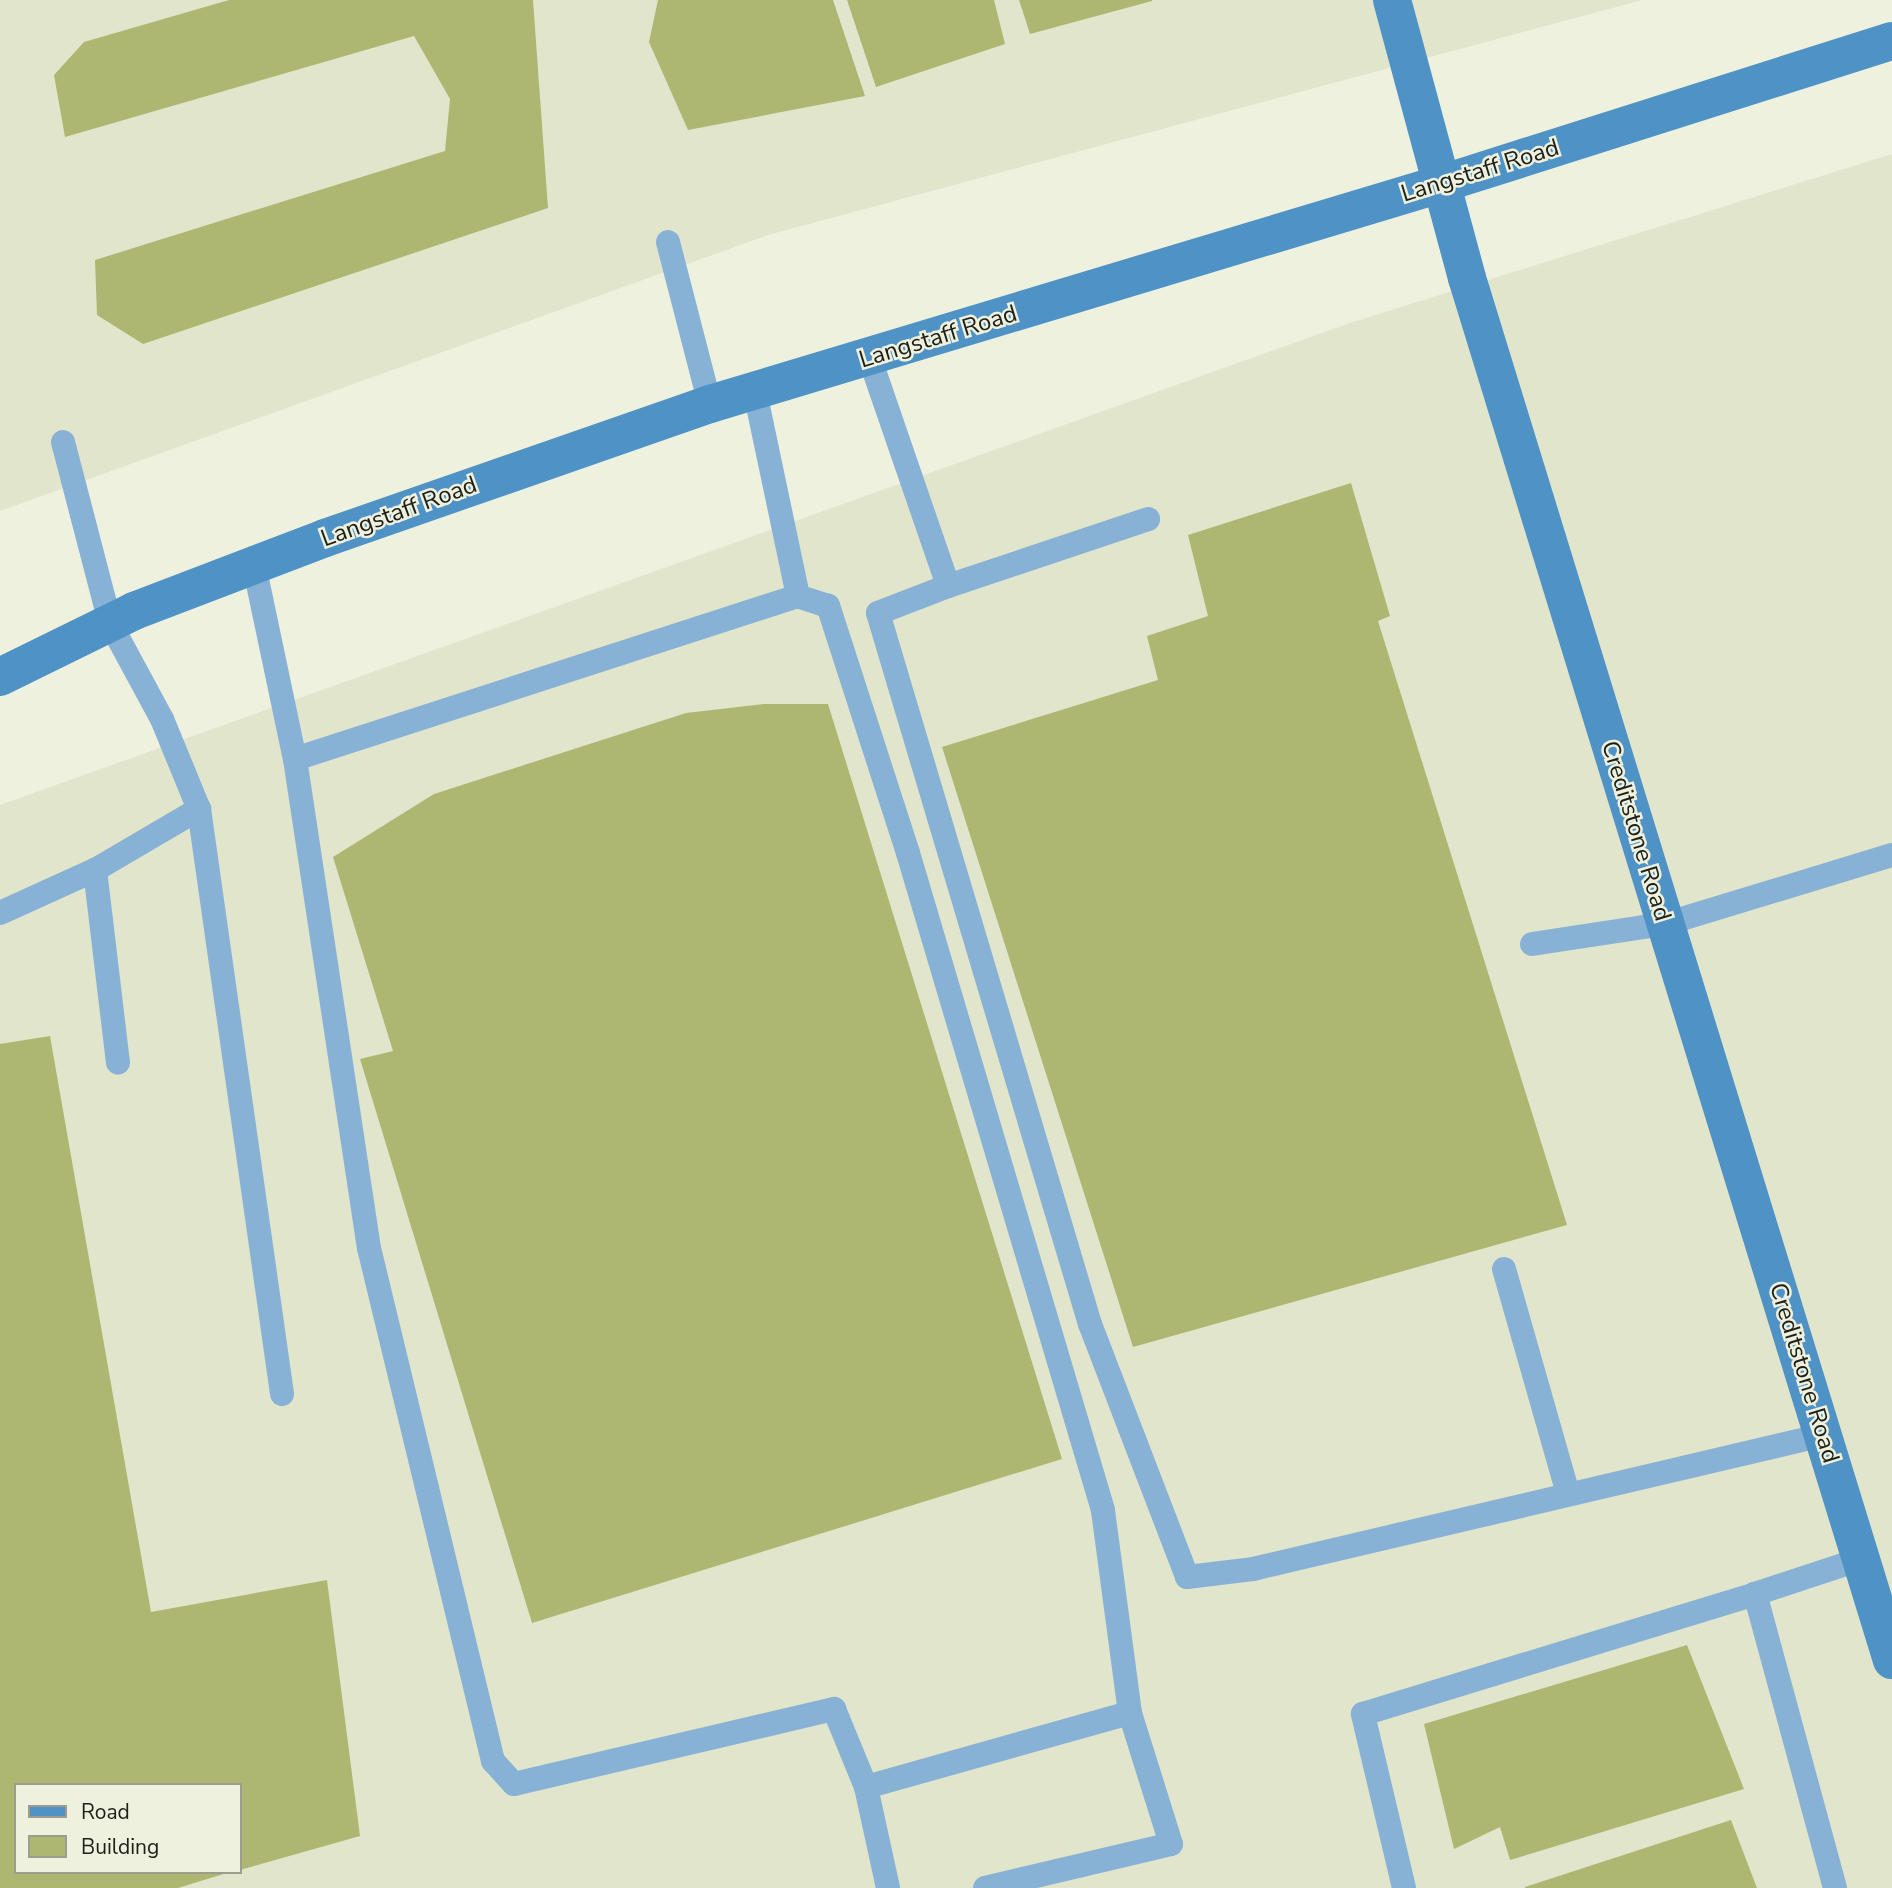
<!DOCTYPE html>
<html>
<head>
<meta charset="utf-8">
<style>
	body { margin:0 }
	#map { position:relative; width:1892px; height:1888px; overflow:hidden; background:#eef1de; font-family:"Nunito Sans",sans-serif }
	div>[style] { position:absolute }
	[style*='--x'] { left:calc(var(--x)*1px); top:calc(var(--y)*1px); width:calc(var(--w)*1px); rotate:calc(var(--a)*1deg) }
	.built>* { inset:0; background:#e1e5cb }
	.building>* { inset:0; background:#aeb772 }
	.lane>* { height:24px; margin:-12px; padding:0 12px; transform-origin:12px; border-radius:12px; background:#87b2d5 }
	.secondary>* { height:38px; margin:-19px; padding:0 19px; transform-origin:19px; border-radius:19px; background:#4f93c6 }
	span { translate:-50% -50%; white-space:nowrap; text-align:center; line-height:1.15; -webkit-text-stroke:5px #eef1de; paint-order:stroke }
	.street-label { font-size:24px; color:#1e1f18 }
	.legend { position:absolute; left:14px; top:1783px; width:228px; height:91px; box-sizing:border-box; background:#eef1de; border:2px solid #9b9d8f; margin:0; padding:9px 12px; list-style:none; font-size:21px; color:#1e1f18 }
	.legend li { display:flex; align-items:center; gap:14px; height:35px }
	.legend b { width:35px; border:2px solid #9b9d8f }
</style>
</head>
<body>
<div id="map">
	<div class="built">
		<i style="clip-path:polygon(0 0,1642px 0,768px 235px,0 511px)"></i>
		<i style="clip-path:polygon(evenodd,1892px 154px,1892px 1888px,0 1888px,0 805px,1350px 323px,1892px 154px,16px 1785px,240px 1785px,240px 1872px,16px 1872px,16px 1785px)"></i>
	</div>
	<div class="building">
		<i style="clip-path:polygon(229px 0,533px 0,548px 208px,143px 344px,97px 315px,95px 260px,445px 151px,450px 99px,414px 36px,65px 137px,54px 75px,84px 42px)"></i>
		<i style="clip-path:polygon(658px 0,833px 0,865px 96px,688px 130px,649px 42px)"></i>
		<i style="clip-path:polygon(847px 0,994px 0,1005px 44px,876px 87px)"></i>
		<i style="clip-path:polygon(1019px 0,1152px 0,1152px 1px,1030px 34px)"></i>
		<i style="clip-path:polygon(1351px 483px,1390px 616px,1378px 621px,1567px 1225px,1133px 1347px,942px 747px,1158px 680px,1147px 636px,1208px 616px,1188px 535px)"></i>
		<i style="clip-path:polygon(764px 704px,828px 704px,1062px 1459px,532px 1623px,360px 1059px,393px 1051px,333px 857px,434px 794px,686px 713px)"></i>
		<i style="clip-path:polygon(50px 1036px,151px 1612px,327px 1580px,360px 1836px,240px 1870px,240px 1785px,16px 1785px,16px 1872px,230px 1872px,178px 1888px,0 1888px,0 1044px)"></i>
		<i style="clip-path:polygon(1687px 1645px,1744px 1789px,1510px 1860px,1500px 1827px,1454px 1849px,1424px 1724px)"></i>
		<i style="clip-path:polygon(1731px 1820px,1757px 1888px,1525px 1888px,1525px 1887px)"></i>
	</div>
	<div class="lane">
		<i style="--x:668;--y:242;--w:167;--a:75.5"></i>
		<i style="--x:870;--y:359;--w:240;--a:71"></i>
		<i style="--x:948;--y:586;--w:75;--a:158.9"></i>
		<i style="--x:878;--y:613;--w:742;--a:73.4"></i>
		<i style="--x:1090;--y:1324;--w:271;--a:69"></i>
		<i style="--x:1187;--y:1577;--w:66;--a:-6.9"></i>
		<i style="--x:1253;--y:1569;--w:586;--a:-13.23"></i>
		<i style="--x:63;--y:442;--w:187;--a:75.4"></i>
		<i style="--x:110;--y:623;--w:109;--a:61.6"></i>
		<i style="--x:162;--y:719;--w:97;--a:67.7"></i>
		<i style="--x:199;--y:809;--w:591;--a:81.92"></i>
		<i style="--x:254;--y:565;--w:198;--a:78.1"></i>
		<i style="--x:295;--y:759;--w:529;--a:-17.96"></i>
		<i style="--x:798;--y:596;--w:208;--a:-101.9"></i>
		<i style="--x:948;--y:586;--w:211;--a:-18.5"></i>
		<i style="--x:295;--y:759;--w:495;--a:81.4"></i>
		<i style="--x:369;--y:1248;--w:528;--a:76.41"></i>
		<i style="--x:493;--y:1761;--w:31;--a:48"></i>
		<i style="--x:514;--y:1784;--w:329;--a:-13.2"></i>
		<i style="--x:834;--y:1709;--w:84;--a:67.7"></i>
		<i style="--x:866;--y:1787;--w:274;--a:-15.7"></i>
		<i style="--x:1130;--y:1713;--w:205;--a:-97.6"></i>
		<i style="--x:1103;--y:1510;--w:685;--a:-106.53"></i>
		<i style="--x:908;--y:853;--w:260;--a:-107.9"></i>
		<i style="--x:828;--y:606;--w:32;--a:-162"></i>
		<i style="--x:95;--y:870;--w:194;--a:83.2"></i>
		<i style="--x:0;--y:913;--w:104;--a:-24.4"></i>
		<i style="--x:95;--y:870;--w:121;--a:-30.4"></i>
		<i style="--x:1532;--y:944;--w:134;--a:-8.6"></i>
		<i style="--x:1665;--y:924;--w:237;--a:-16.9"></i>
		<i style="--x:1504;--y:1269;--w:233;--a:74.1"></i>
		<i style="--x:866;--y:1787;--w:103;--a:77.7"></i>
		<i style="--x:985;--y:1888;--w:191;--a:-13.3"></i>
		<i style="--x:1171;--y:1844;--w:137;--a:-107.4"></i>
		<i style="--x:1404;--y:1888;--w:179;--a:-103.3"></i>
		<i style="--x:1363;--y:1714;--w:410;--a:-17"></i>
		<i style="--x:1835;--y:1888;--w:305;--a:-105.2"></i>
		<i style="--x:1755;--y:1594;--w:112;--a:-18.3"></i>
	</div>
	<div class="secondary">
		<i style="--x:1392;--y:0;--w:288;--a:74.9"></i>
		<i style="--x:1467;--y:278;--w:1446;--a:72.91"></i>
		<i style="--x:0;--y:677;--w:149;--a:-26.2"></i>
		<i style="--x:134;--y:611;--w:204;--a:-20.9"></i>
		<i style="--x:325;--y:538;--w:408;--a:-19.2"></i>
		<i style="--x:710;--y:404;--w:767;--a:-16.76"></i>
		<i style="--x:1444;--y:183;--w:470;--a:-17.6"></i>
	</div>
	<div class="street-label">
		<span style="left:1480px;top:171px;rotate:-17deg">Langstaff Road</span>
		<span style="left:938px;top:337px;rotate:-17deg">Langstaff Road</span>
		<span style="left:399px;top:512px;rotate:-20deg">Langstaff Road</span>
		<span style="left:1636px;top:831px;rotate:73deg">Creditstone Road</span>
		<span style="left:1804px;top:1373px;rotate:73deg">Creditstone Road</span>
	</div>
	<ul class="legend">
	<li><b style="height:9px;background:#4f93c6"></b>Road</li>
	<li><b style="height:19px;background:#aeb772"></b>Building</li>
	</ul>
</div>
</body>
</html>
